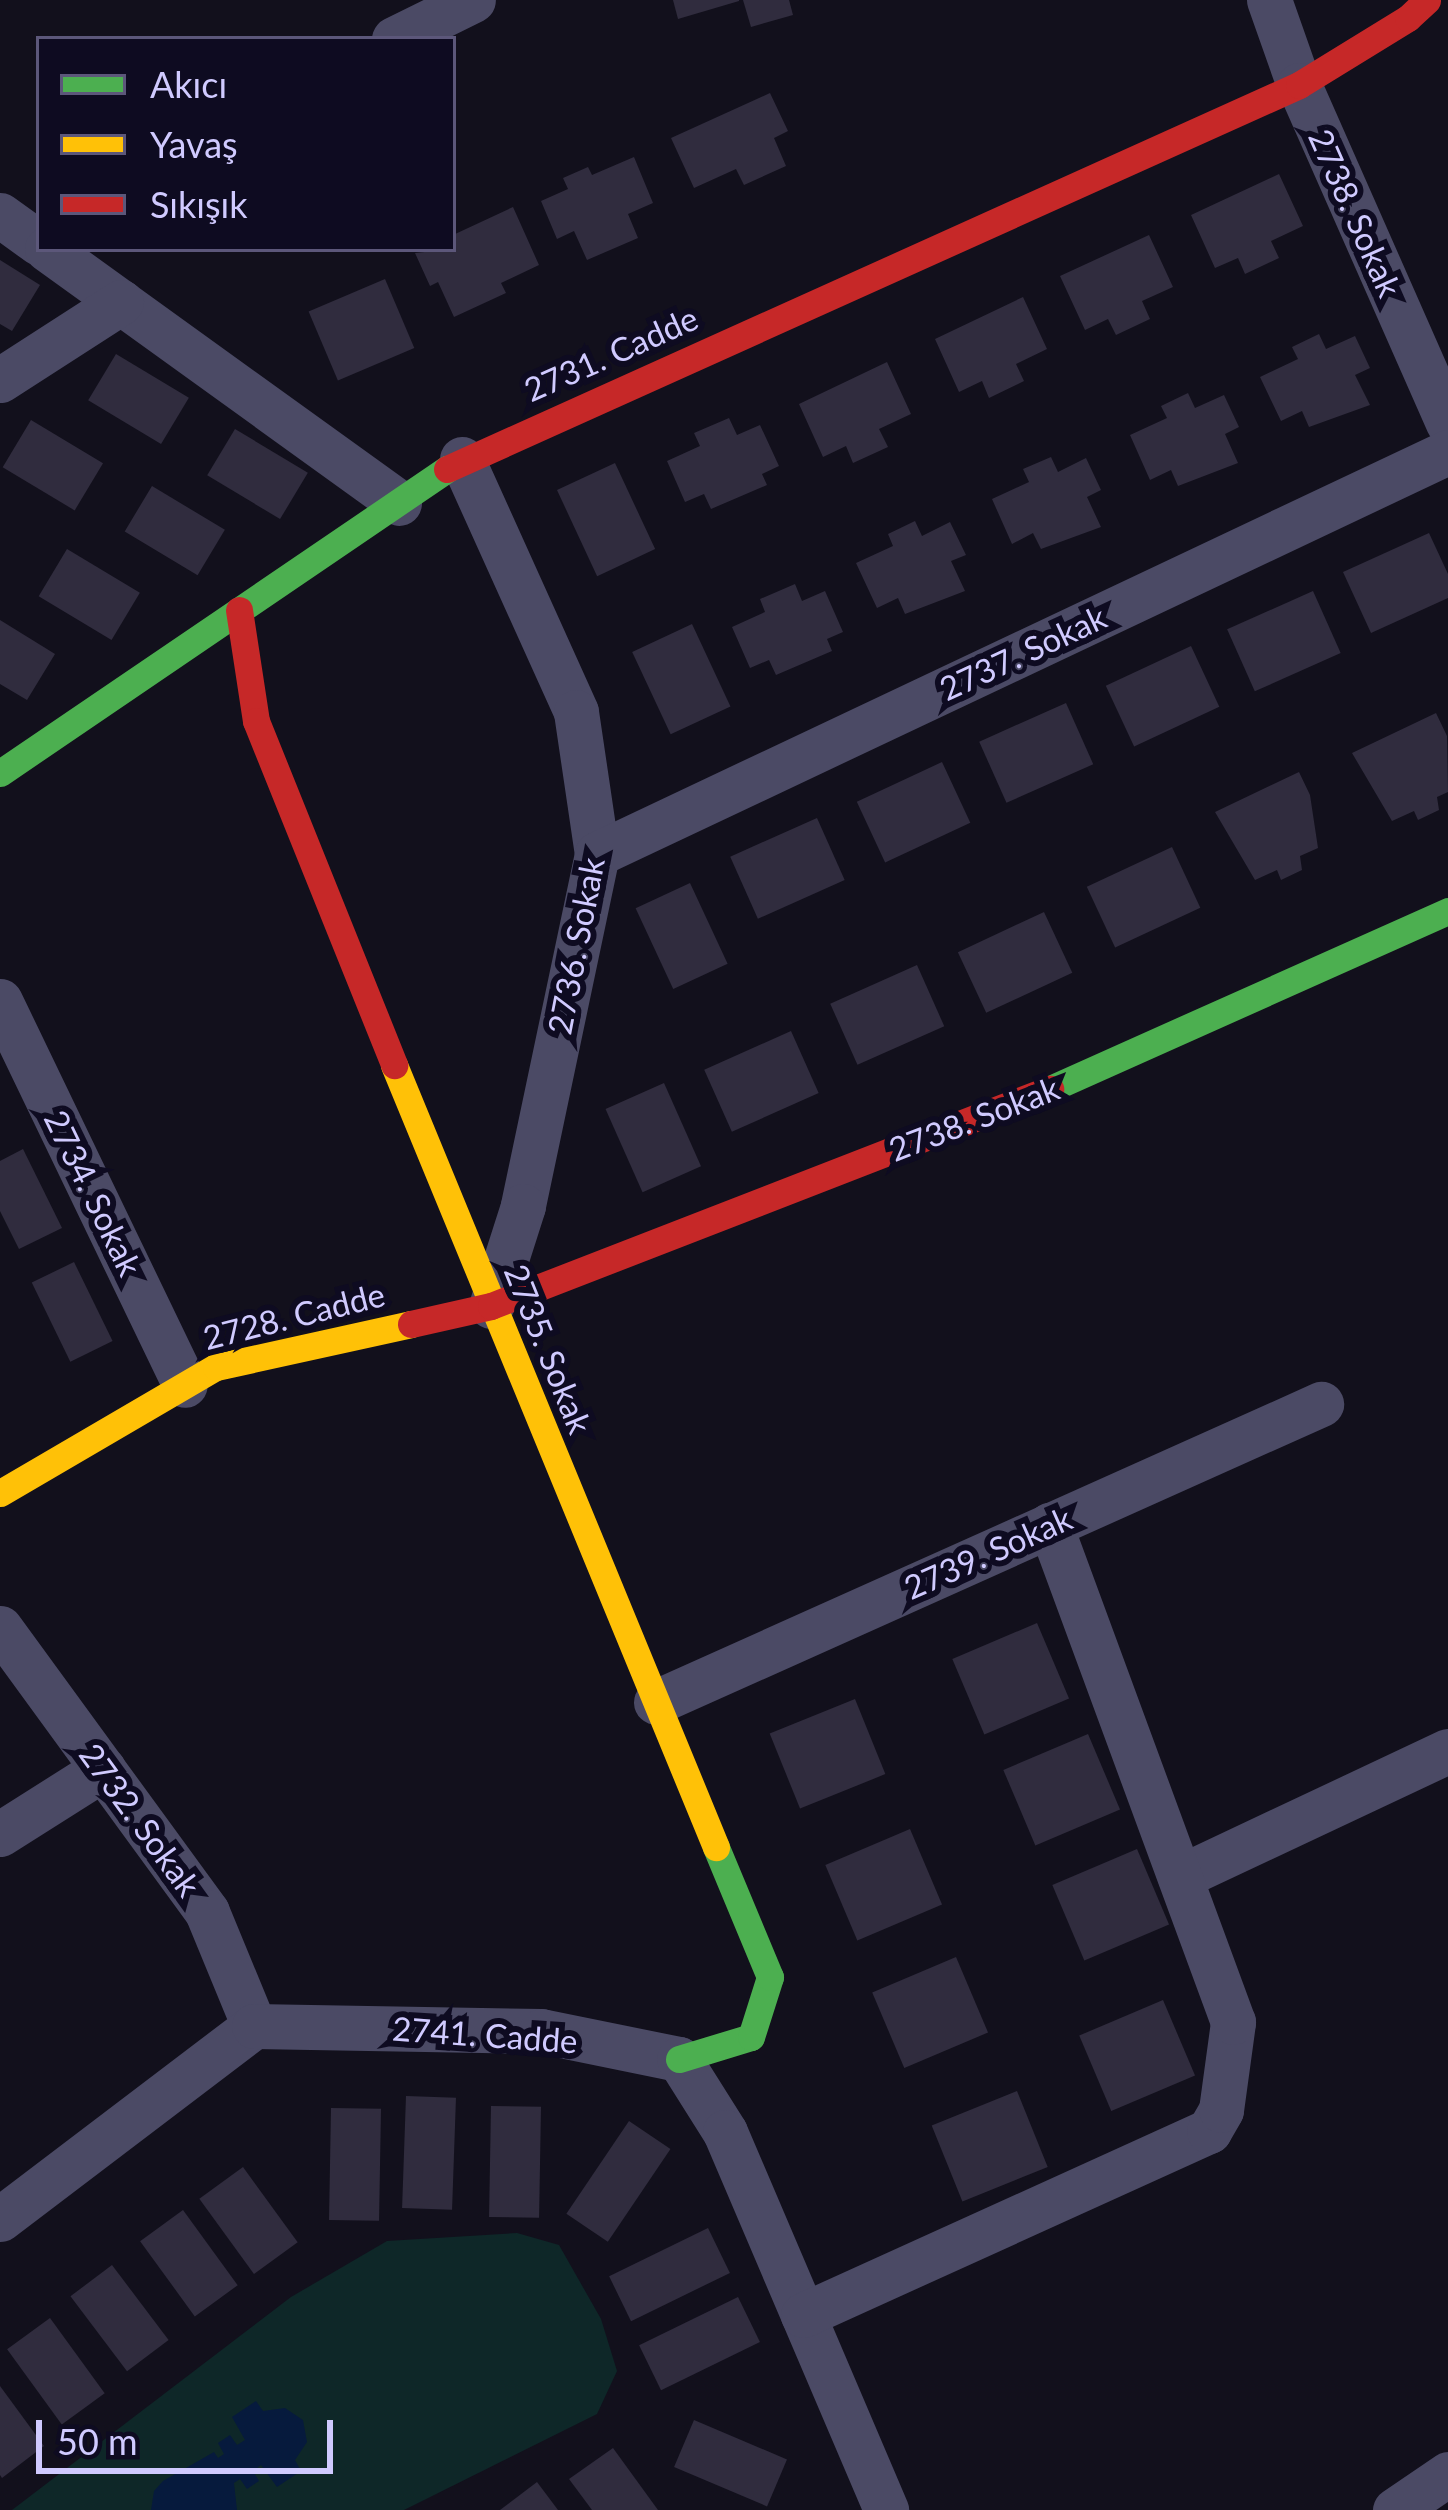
<!DOCTYPE html>
<html>
<head>
<meta charset="utf-8">
<style>
	body { margin:0 }
	#map { position:relative; width:1448px; height:2510px; overflow:hidden; background:#12101c; font-family:Lato,sans-serif }
	div>[style] { position:absolute }
	[style*='--x'] { left:calc(var(--x)*1px); top:calc(var(--y)*1px); width:calc(var(--w)*1px); rotate:calc(var(--a)*1deg) }
	.green>* { inset:0; background:#0e2728 }
	.water>* { inset:0; background:#061a3d }
	.building>* { inset:0; background:#302c3e; transform-origin:0 0 }
	.street>* { height:45px; margin:-22.5px; padding:0 22.5px; transform-origin:22.5px; border-radius:22.5px; background:#4b4a65 }
	.fast>* { height:27px; margin:-13.5px; padding:0 13.5px; transform-origin:13.5px; border-radius:13.5px; background:#4caf50 }
	.slow>* { height:27px; margin:-13.5px; padding:0 13.5px; transform-origin:13.5px; border-radius:13.5px; background:#ffc107 }
	.jam>* { height:27px; margin:-13.5px; padding:0 13.5px; transform-origin:13.5px; border-radius:13.5px; background:#c62828 }
	span { translate:-50% -50%; white-space:nowrap; text-align:center; line-height:1.15; -webkit-text-stroke:12px #0e0b21; paint-order:stroke }
	.street-label { font-size:33px; color:#d0caff }
	.legend { position:absolute; left:36px; top:36px; width:420px; height:216px; box-sizing:border-box; background:#0e0b21; border:3px solid #5c577a; margin:0; padding:15px 21px; list-style:none; font-size:36px; color:#d0caff }
	.legend li { display:flex; align-items:center; gap:24px; height:60px }
	.legend b { width:60px; border:3px solid #5c577a }
	.scale { position:absolute; left:36px; top:2420px; width:297px; height:54px; box-sizing:border-box; border:6px solid #d0caff; border-top:0; padding-left:15px; font-size:36px; line-height:42px; white-space:nowrap; color:#d0caff; -webkit-text-stroke:9px #0e0b21; paint-order:stroke }
</style>
</head>
<body>
<div id="map">
	<div class="green">
		<i style="clip-path:polygon(517px 2233px,559px 2245px,601px 2319px,617px 2371px,597px 2414px,404px 2510px,12px 2510px,291px 2297px,387px 2241px)"></i>
	</div>
	<div class="water">
		<i style="clip-path:polygon(256px 2401px,263px 2411px,285px 2408px,303px 2420px,307px 2442px,295px 2460px,301px 2471px,277px 2487px,261px 2465px,253px 2471px,259px 2481px,247px 2489px,240px 2479px,234px 2483px,237px 2510px,151px 2510px,154px 2491px,163px 2481px,214px 2452px,218px 2458px,224px 2454px,218px 2443px,230px 2435px,237px 2445px,245px 2440px,232px 2417px)"></i>
	</div>
	<div class="building">
		<i style="clip-path:polygon(673px 0,739px 0,739px 1px,678px 19px)"></i>
		<i style="clip-path:polygon(743px 0,789px 0,793px 15px,751px 27px)"></i>
		<i style="clip-path:polygon(770px 93px,788px 131px,774px 138px,786px 166px,744px 185px,736px 169px,694px 188px,671px 138px)"></i>
		<i style="clip-path:polygon(634px 157px,653px 203px,628px 214px,638px 238px,587px 260px,574px 231px,557px 239px,541px 201px,568px 189px,563px 178px,588px 167px,592px 175px)"></i>
		<i style="clip-path:polygon(1279px 174px,1303px 226px,1271px 241px,1279px 258px,1245px 274px,1238px 258px,1215px 268px,1191px 215px)"></i>
		<i style="clip-path:polygon(513px 207px,539px 265px,501px 283px,506px 293px,454px 317px,438px 282px,430px 286px,415px 253px,453px 249px,453px 235px)"></i>
		<i style="clip-path:polygon(1149px 235px,1173px 287px,1142px 301px,1150px 319px,1116px 335px,1108px 319px,1085px 330px,1060px 276px)"></i>
		<i style="clip-path:polygon(0 260px,40px 285px,12px 331px,0 324px)"></i>
		<i style="left:385px;top:279px;width:75px;height:83px;rotate:67deg"></i>
		<i style="clip-path:polygon(1023px 297px,1047px 349px,1016px 364px,1024px 381px,989px 398px,982px 381px,959px 392px,935px 339px)"></i>
		<i style="clip-path:polygon(1319px 334px,1326px 349px,1355px 336px,1370px 368px,1355px 375px,1370px 405px,1309px 427px,1302px 411px,1281px 421px,1260px 377px,1298px 359px,1292px 347px)"></i>
		<i style="left:116px;top:354px;width:85px;height:54px;rotate:31deg"></i>
		<i style="clip-path:polygon(887px 362px,911px 414px,879px 429px,888px 447px,853px 463px,846px 446px,823px 457px,799px 404px)"></i>
		<i style="clip-path:polygon(1188px 393px,1195px 408px,1224px 395px,1239px 427px,1225px 434px,1238px 463px,1178px 486px,1171px 470px,1150px 480px,1130px 435px,1167px 418px,1161px 406px)"></i>
		<i style="clip-path:polygon(729px 418px,737px 435px,760px 425px,779px 466px,762px 474px,767px 485px,711px 509px,704px 494px,685px 502px,667px 461px,700px 446px,694px 433px)"></i>
		<i style="left:31px;top:420px;width:84px;height:55px;rotate:31deg"></i>
		<i style="left:235px;top:429px;width:85px;height:54px;rotate:31deg"></i>
		<i style="clip-path:polygon(1051px 457px,1058px 472px,1086px 458px,1101px 490px,1087px 497px,1101px 527px,1041px 549px,1033px 533px,1012px 544px,992px 499px,1029px 482px,1023px 469px)"></i>
		<i style="left:615px;top:463px;width:95px;height:64px;rotate:65deg"></i>
		<i style="left:152px;top:486px;width:85px;height:53px;rotate:31deg"></i>
		<i style="clip-path:polygon(915px 521px,922px 536px,950px 522px,966px 555px,951px 561px,965px 591px,905px 614px,898px 598px,877px 608px,856px 563px,893px 546px,888px 534px)"></i>
		<i style="clip-path:polygon(1429px 533px,1448px 574px,1448px 598px,1371px 633px,1343px 572px)"></i>
		<i style="left:67px;top:549px;width:85px;height:55px;rotate:31deg"></i>
		<i style="clip-path:polygon(795px 584px,802px 601px,825px 591px,843px 632px,827px 639px,832px 651px,776px 675px,769px 660px,750px 668px,732px 627px,765px 612px,760px 599px)"></i>
		<i style="left:1313px;top:591px;width:68px;height:94px;rotate:66deg"></i>
		<i style="clip-path:polygon(0 620px,55px 654px,27px 700px,0 684px)"></i>
		<i style="left:692px;top:624px;width:91px;height:66px;rotate:65deg"></i>
		<i style="left:1191px;top:646px;width:67px;height:94px;rotate:65deg"></i>
		<i style="left:1066px;top:703px;width:67px;height:95px;rotate:66deg"></i>
		<i style="clip-path:polygon(1436px 713px,1447px 736px,1448px 792px,1437px 797px,1439px 810px,1418px 820px,1414px 811px,1392px 821px,1352px 753px)"></i>
		<i style="left:942px;top:762px;width:67px;height:94px;rotate:65deg"></i>
		<i style="clip-path:polygon(1299px 772px,1310px 795px,1318px 848px,1300px 856px,1302px 870px,1281px 880px,1277px 870px,1255px 880px,1215px 812px)"></i>
		<i style="left:817px;top:818px;width:68px;height:95px;rotate:66deg"></i>
		<i style="left:1172px;top:847px;width:67px;height:94px;rotate:65deg"></i>
		<i style="left:690px;top:883px;width:89px;height:60px;rotate:65deg"></i>
		<i style="left:1044px;top:912px;width:67px;height:95px;rotate:65deg"></i>
		<i style="left:917px;top:965px;width:67px;height:95px;rotate:66deg"></i>
		<i style="left:791px;top:1031px;width:68px;height:95px;rotate:66deg"></i>
		<i style="left:664px;top:1083px;width:91px;height:64px;rotate:66deg"></i>
		<i style="clip-path:polygon(23px 1149px,62px 1228px,19px 1249px,0 1211px,0 1161px)"></i>
		<i style="left:74px;top:1262px;width:88px;height:47px;rotate:64deg"></i>
		<i style="left:1037px;top:1623px;width:82px;height:92px;rotate:67deg"></i>
		<i style="left:855px;top:1699px;width:81px;height:92px;rotate:68deg"></i>
		<i style="left:1088px;top:1734px;width:82px;height:92px;rotate:67deg"></i>
		<i style="left:910px;top:1829px;width:82px;height:92px;rotate:67deg"></i>
		<i style="left:1137px;top:1849px;width:82px;height:92px;rotate:67deg"></i>
		<i style="left:956px;top:1957px;width:82px;height:91px;rotate:67deg"></i>
		<i style="left:1163px;top:2000px;width:82px;height:91px;rotate:67deg"></i>
		<i style="left:1017px;top:2091px;width:82px;height:92px;rotate:68deg"></i>
		<i style="left:406px;top:2096px;width:50px;height:112px;rotate:2deg"></i>
		<i style="left:491px;top:2106px;width:50px;height:111px;rotate:1deg"></i>
		<i style="left:331px;top:2108px;width:50px;height:112px;rotate:1deg"></i>
		<i style="left:629px;top:2121px;width:50px;height:112px;rotate:34deg"></i>
		<i style="left:243px;top:2167px;width:93px;height:54px;rotate:54deg"></i>
		<i style="left:183px;top:2210px;width:93px;height:53px;rotate:54deg"></i>
		<i style="left:708px;top:2228px;width:50px;height:110px;rotate:64deg"></i>
		<i style="left:112px;top:2265px;width:94px;height:52px;rotate:53deg"></i>
		<i style="left:738px;top:2297px;width:50px;height:110px;rotate:64deg"></i>
		<i style="left:50px;top:2318px;width:93px;height:53px;rotate:54deg"></i>
		<i style="clip-path:polygon(0 2386px,44px 2446px,2px 2478px,0 2475px)"></i>
		<i style="left:694px;top:2420px;width:101px;height:51px;rotate:23deg"></i>
		<i style="clip-path:polygon(613px 2448px,658px 2510px,592px 2510px,569px 2479px)"></i>
		<i style="clip-path:polygon(537px 2482px,558px 2510px,500px 2510px)"></i>
	</div>
	<div class="street">
		<i style="--x:1269;--y:0;--w:90;--a:70.6"></i>
		<i style="--x:1299;--y:85;--w:369;--a:66.2"></i>
		<i style="--x:394;--y:39;--w:88;--a:-26.3"></i>
		<i style="--x:0;--y:215;--w:48;--a:35.7"></i>
		<i style="--x:47;--y:249;--w:434;--a:35.8"></i>
		<i style="--x:0;--y:380;--w:144;--a:-32.8"></i>
		<i style="--x:462;--y:459;--w:277;--a:65.7"></i>
		<i style="--x:576;--y:712;--w:144;--a:81.6"></i>
		<i style="--x:597;--y:854;--w:360;--a:101.9"></i>
		<i style="--x:523;--y:1206;--w:105;--a:107.7"></i>
		<i style="--x:597;--y:854;--w:941;--a:-25.29"></i>
		<i style="--x:0;--y:1001;--w:426;--a:64.3"></i>
		<i style="--x:0;--y:1628;--w:351;--a:53.9"></i>
		<i style="--x:207;--y:1912;--w:123;--a:67.6"></i>
		<i style="--x:656;--y:1702;--w:729;--a:-24.14"></i>
		<i style="--x:0;--y:1834;--w:122;--a:-32.3"></i>
		<i style="--x:1180;--y:1877;--w:296;--a:-25.2"></i>
		<i style="--x:0;--y:2219;--w:319;--a:-37.2"></i>
		<i style="--x:254;--y:2026;--w:287;--a:1"></i>
		<i style="--x:541;--y:2031;--w:141;--a:11.5"></i>
		<i style="--x:679;--y:2059;--w:86;--a:57.8"></i>
		<i style="--x:725;--y:2132;--w:411;--a:66.9"></i>
		<i style="--x:803;--y:2315;--w:446;--a:-24.4"></i>
		<i style="--x:1209;--y:2131;--w:24;--a:-60"></i>
		<i style="--x:1221;--y:2110;--w:89;--a:-82.2"></i>
		<i style="--x:1233;--y:2022;--w:530;--a:-110.21"></i>
		<i style="--x:1395;--y:2510;--w:64;--a:-34.2"></i>
	</div>
	<div class="fast">
		<i style="--x:0;--y:773;--w:541;--a:-34.22"></i>
		<i style="--x:1050;--y:1089;--w:436;--a:-24.1"></i>
		<i style="--x:679;--y:2059;--w:75;--a:-17"></i>
		<i style="--x:751;--y:2037;--w:63;--a:-72.4"></i>
		<i style="--x:770;--y:1977;--w:141;--a:-112.6"></i>
	</div>
	<div class="slow">
		<i style="--x:394;--y:1065;--w:846;--a:67.62"></i>
		<i style="--x:0;--y:1493;--w:250;--a:-30.3"></i>
		<i style="--x:216;--y:1367;--w:200;--a:-12.4"></i>
	</div>
	<div class="jam">
		<i style="--x:447;--y:469;--w:935;--a:-24.26"></i>
		<i style="--x:1299;--y:85;--w:128;--a:-31.6"></i>
		<i style="--x:1408;--y:18;--w:26;--a:-43"></i>
		<i style="--x:239;--y:610;--w:112;--a:81.3"></i>
		<i style="--x:256;--y:721;--w:371;--a:68.1"></i>
		<i style="--x:411;--y:1324;--w:82;--a:-12.7"></i>
		<i style="--x:491;--y:1306;--w:600;--a:-21.22"></i>
	</div>
	<div class="street-label">
		<span style="left:1355px;top:213px;rotate:66deg">2738. Sokak</span>
		<span style="left:611px;top:354px;rotate:-24deg">2731. Cadde</span>
		<span style="left:1023px;top:653px;rotate:-25deg">2737. Sokak</span>
		<span style="left:576px;top:946px;rotate:-79deg">2736. Sokak</span>
		<span style="left:974px;top:1119px;rotate:-21deg">2738. Sokak</span>
		<span style="left:93px;top:1193px;rotate:64deg">2734. Sokak</span>
		<span style="left:294px;top:1316px;rotate:-14deg">2728. Cadde</span>
		<span style="left:548px;top:1349px;rotate:68deg">2735. Sokak</span>
		<span style="left:988px;top:1553px;rotate:-24deg">2739. Sokak</span>
		<span style="left:140px;top:1820px;rotate:54deg">2732. Sokak</span>
		<span style="left:485px;top:2035px;rotate:4deg">2741. Cadde</span>
	</div>
	<ul class="legend">
	<li><b style="height:15px;background:#4caf50"></b>Akıcı</li>
	<li><b style="height:15px;background:#ffc107"></b>Yavaş</li>
	<li><b style="height:15px;background:#c62828"></b>Sıkışık</li>
	</ul>
	<div class="scale">50 m</div>
</div>
</body>
</html>
